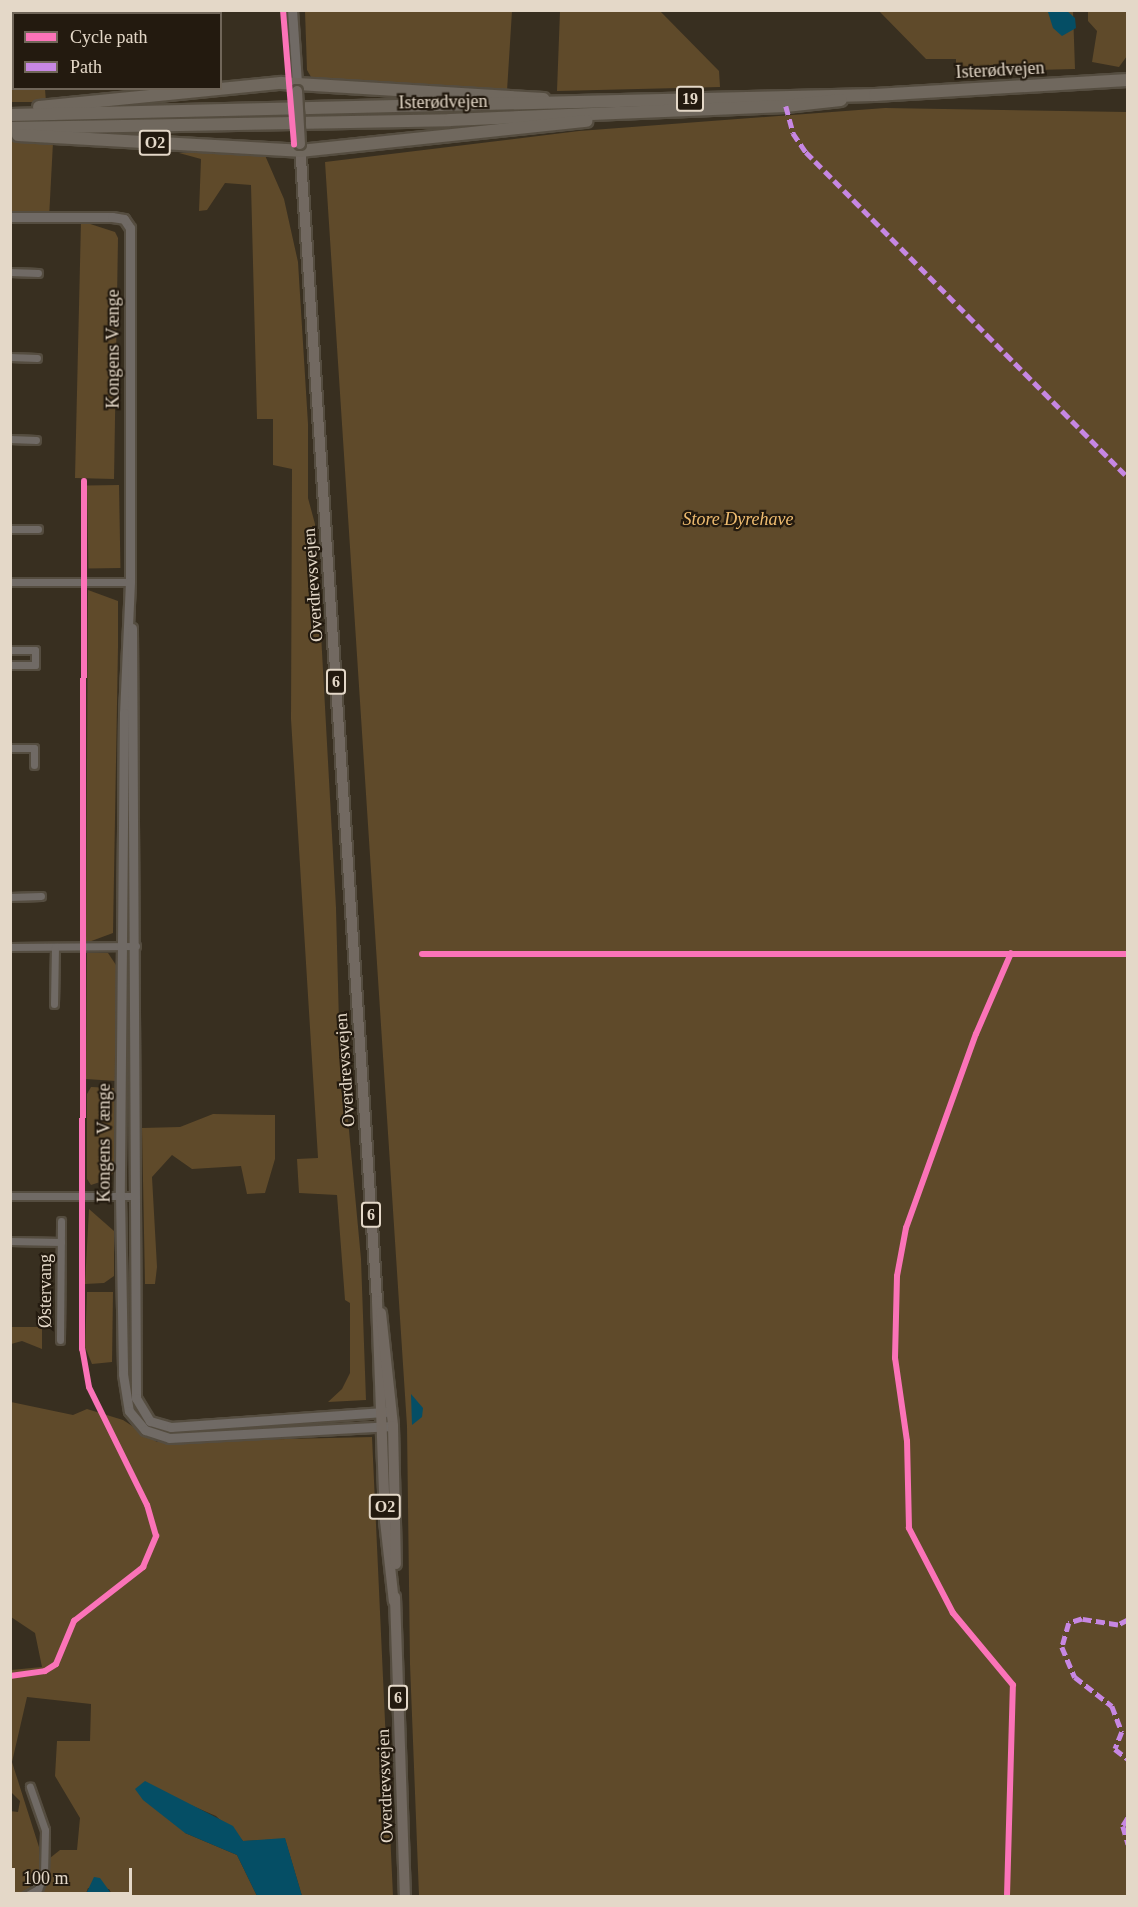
<!DOCTYPE html>
<html>
<head>
<meta charset="utf-8">
<style>
	body { margin:0 }
	#map { position:relative; width:1138px; height:1907px; overflow:hidden; background:#382f20; font-family:"Times New Roman",serif }
	div>[style] { position:absolute }
	[style*='--x'] { left:calc(var(--x)*1px); top:calc(var(--y)*1px); width:calc(var(--w)*1px); rotate:calc(var(--a)*1deg) }
	.green>* { inset:0; background:#5f4a2a; transform-origin:0 0 }
	.water>* { inset:0; background:#054e65 }
	.roads { filter:drop-shadow(2px 0 #554d40) drop-shadow(-2px 0 #554d40) drop-shadow(0 2px #554d40) drop-shadow(0 -2px #554d40) }
	.minor>* { height:7px; margin:-3.5px; padding:0 3.5px; transform-origin:3.5px; border-radius:3.5px; background:#706a65 }
	.tertiary>* { height:9px; margin:-4.5px; padding:0 4.5px; transform-origin:4.5px; border-radius:4.5px; background:#706a65 }
	.primary>* { height:10px; margin:-5px; padding:0 5px; transform-origin:5px; border-radius:5px; background:#726961 }
	.trunk>* { height:12px; margin:-6px; padding:0 6px; transform-origin:6px; border-radius:6px; background:#70685e }
	.bridges { filter:drop-shadow(2px 0 #554d40) drop-shadow(-2px 0 #554d40) drop-shadow(0 2px #554d40) drop-shadow(0 -2px #554d40) }
	.primary-bridge>* { height:10px; margin:-5px; padding:0 5px; transform-origin:5px; border-radius:5px; background:#726961 }
	.quiet>* { height:4.5px; margin-top:-2.25px; transform-origin:0; background:repeating-linear-gradient(90deg,#c787e3 0 9px,transparent 0 13.5px) }
	.cycleway>* { height:6px; margin:-3px; padding:0 3px; transform-origin:3px; border-radius:3px; background:#fb73b8 }
	span { translate:-50% -50%; white-space:nowrap; text-align:center; line-height:1.15; -webkit-text-stroke:4.5px #231a0f; paint-order:stroke }
	.shield-label span { padding:2px 4px; background:#231a0f; border:2px solid; border-radius:4px; -webkit-text-stroke-width:0 }
	.shield-label { font-size:16px; color:#e4d8c8; font-weight:700 }
	.street-label { font-size:18px; color:#e4d8c8 }
	.park-label { font-size:18px; color:#efbc70; font-style:italic }
	.frame { position:absolute; inset:0; border:12px solid #e4d8c8; pointer-events:none }
	.legend { position:absolute; left:12px; top:12px; width:210px; height:78px; box-sizing:border-box; background:#231a0f; border:2px solid #706659; margin:0; padding:8px 10px; list-style:none; font-size:18px; color:#e4d8c8 }
	.legend li { display:flex; align-items:center; gap:12px; height:30px }
	.legend b { width:30px; border:2px solid #706659 }
	.scale { position:absolute; left:12px; top:1868px; width:120px; height:27px; box-sizing:border-box; border:3px solid #e4d8c8; border-top:0; padding-left:8px; font-size:18px; line-height:21px; white-space:nowrap; color:#e4d8c8; -webkit-text-stroke:4px #231a0f; paint-order:stroke }
</style>
</head>
<body>
<div id="map">
	<div class="green">
		<i style="clip-path:polygon(305px 11px,512px 11px,507px 91px,311px 77px,307px 70px)"></i>
		<i style="clip-path:polygon(560px 11px,660px 11px,719px 71px,720px 87px,557px 91px)"></i>
		<i style="clip-path:polygon(879px 11px,1073px 11px,1075px 69px,956px 72px,956px 59px,926px 59px)"></i>
		<i style="clip-path:polygon(1088px 11px,1127px 11px,1127px 56px,1119px 67px,1092px 62px,1097px 31px,1088px 21px)"></i>
		<i style="clip-path:polygon(13px 47px,14px 88px,45px 89px,46px 102px,11px 102px)"></i>
		<i style="clip-path:polygon(885px 108px,1127px 112px,1127px 1896px,419px 1896px,410px 1664px,407px 1426px,325px 162px,579px 131px)"></i>
		<i style="left:11px;top:141px;width:42px;height:71px;rotate:3deg"></i>
		<i style="clip-path:polygon(179px 153px,264px 153px,284px 199px,298px 262px,308px 424px,308px 498px,315px 524px,336px 908px,339px 1023px,361px 1259px,366px 1400px,328px 1402px,342px 1389px,350px 1373px,350px 1303px,345px 1300px,337px 1195px,299px 1193px,297px 1159px,318px 1158px,291px 719px,292px 469px,273px 465px,273px 419px,257px 419px,251px 185px,225px 183px,207px 210px,199px 211px,201px 159px)"></i>
		<i style="clip-path:polygon(81px 221px,115px 232px,118px 238px,114px 479px,75px 478px)"></i>
		<i style="left:119px;top:485px;width:83px;height:32px;rotate:89deg"></i>
		<i style="clip-path:polygon(88px 590px,118px 601px,118px 647px,113px 933px,86px 943px)"></i>
		<i style="clip-path:polygon(87px 953px,108px 953px,118px 968px,116px 1081px,86px 1079px)"></i>
		<i style="clip-path:polygon(91px 1087px,114px 1088px,115px 1170px,109px 1179px,91px 1185px,87px 1179px,87px 1094px)"></i>
		<i style="clip-path:polygon(213px 1114px,275px 1115px,275px 1159px,265px 1193px,247px 1194px,241px 1166px,192px 1169px,172px 1155px,152px 1177px,157px 1267px,155px 1284px,145px 1284px,142px 1128px,180px 1127px)"></i>
		<i style="clip-path:polygon(89px 1209px,114px 1231px,114px 1276px,104px 1283px,85px 1284px)"></i>
		<i style="clip-path:polygon(87px 1292px,113px 1292px,112px 1362px,92px 1364px,85px 1347px)"></i>
		<i style="clip-path:polygon(11px 1327px,42px 1327px,42px 1349px,22px 1341px,11px 1344px)"></i>
		<i style="clip-path:polygon(11px 1402px,73px 1415px,87px 1409px,123px 1420px,157px 1442px,372px 1437px,393px 1896px,302px 1896px,285px 1839px,243px 1841px,216px 1816px,179px 1800px,185px 1833px,237px 1855px,257px 1896px,113px 1896px,109px 1889px,88px 1888px,85px 1896px,36px 1896px,47px 1885px,50px 1858px,60px 1850px,77px 1850px,80px 1818px,55px 1776px,57px 1741px,90px 1741px,91px 1704px,27px 1697px,12px 1762px,39px 1847px,39px 1870px,28px 1891px,10px 1896px,10px 1811px,18px 1812px,20px 1801px,11px 1792px,11px 1670px,42px 1667px,35px 1633px,11px 1617px)"></i>
	</div>
	<div class="water">
		<i style="clip-path:polygon(1067px 11px,1075px 18px,1076px 28px,1062px 36px,1053px 28px,1048px 12px)"></i>
		<i style="clip-path:polygon(411px 1394px,423px 1408px,422px 1417px,412px 1425px)"></i>
		<i style="clip-path:polygon(145px 1781px,233px 1826px,243px 1841px,285px 1838px,302px 1896px,257px 1896px,237px 1855px,185px 1833px,143px 1800px,135px 1789px)"></i>
		<i style="clip-path:polygon(94px 1877px,100px 1878px,113px 1896px,85px 1896px)"></i>
	</div>
	<div class="roads">
		<div class="minor">
			<i style="--x:10;--y:272;--w:28;--a:2"></i>
			<i style="--x:10;--y:357;--w:27;--a:2"></i>
			<i style="--x:10;--y:439;--w:26;--a:2"></i>
			<i style="--x:10;--y:529;--w:28;--a:0"></i>
			<i style="--x:10;--y:582;--w:120;--a:0"></i>
			<i style="--x:10;--y:650;--w:25;--a:0"></i>
			<i style="--x:35;--y:650;--w:15;--a:90"></i>
			<i style="--x:35;--y:665;--w:25;--a:180"></i>
			<i style="--x:10;--y:748;--w:24;--a:0"></i>
			<i style="--x:34;--y:748;--w:17;--a:90"></i>
			<i style="--x:10;--y:897;--w:31;--a:-2"></i>
			<i style="--x:10;--y:947;--w:126;--a:-0.5"></i>
			<i style="--x:54;--y:1004;--w:57;--a:-89"></i>
			<i style="--x:10;--y:1196;--w:124;--a:0"></i>
			<i style="--x:10;--y:1241;--w:51;--a:1.1"></i>
			<i style="--x:60;--y:1340;--w:119;--a:-89.5"></i>
			<i style="--x:25;--y:1896;--w:15;--a:-28"></i>
			<i style="--x:38;--y:1889;--w:15;--a:-67"></i>
			<i style="--x:44;--y:1875;--w:45;--a:-88.7"></i>
			<i style="--x:45;--y:1830;--w:46;--a:-109.2"></i>
		</div>
		<div class="tertiary">
			<i style="--x:292;--y:10;--w:74;--a:86.1"></i>
			<i style="--x:10;--y:217;--w:102;--a:0"></i>
			<i style="--x:112;--y:217;--w:12;--a:9"></i>
			<i style="--x:124;--y:219;--w:11;--a:56"></i>
			<i style="--x:130;--y:228;--w:354;--a:90"></i>
			<i style="--x:130;--y:582;--w:131;--a:92.6"></i>
			<i style="--x:124;--y:713;--w:483;--a:90.5"></i>
			<i style="--x:120;--y:1196;--w:178;--a:89"></i>
			<i style="--x:123;--y:1374;--w:37;--a:81"></i>
			<i style="--x:129;--y:1411;--w:25;--a:50"></i>
			<i style="--x:145;--y:1430;--w:25;--a:18"></i>
			<i style="--x:169;--y:1438;--w:224;--a:-3.1"></i>
			<i style="--x:132;--y:628;--w:770;--a:89.7"></i>
			<i style="--x:136;--y:1398;--w:27;--a:59"></i>
			<i style="--x:150;--y:1421;--w:22;--a:16"></i>
			<i style="--x:171;--y:1427;--w:217;--a:-4"></i>
		</div>
		<div class="primary">
			<i style="--x:300;--y:144;--w:1160;--a:86.19"></i>
			<i style="--x:377;--y:1301;--w:220;--a:87.9"></i>
			<i style="--x:385;--y:1521;--w:81;--a:83.7"></i>
			<i style="--x:381;--y:1313;--w:114;--a:83.9"></i>
			<i style="--x:393;--y:1426;--w:138;--a:88.8"></i>
			<i style="--x:395;--y:1597;--w:299;--a:88.1"></i>
		</div>
		<div class="trunk">
			<i style="--x:39;--y:107;--w:243;--a:-5.7"></i>
			<i style="--x:281;--y:83;--w:263;--a:3.5"></i>
			<i style="--x:10;--y:115;--w:865;--a:-1.32"></i>
			<i style="--x:875;--y:95;--w:253;--a:-3.4"></i>
			<i style="--x:10;--y:128;--w:440;--a:-1"></i>
			<i style="--x:450;--y:120;--w:336;--a:-2.4"></i>
			<i style="--x:786;--y:106;--w:55;--a:-6.2"></i>
			<i style="--x:18;--y:135;--w:282;--a:3.2"></i>
			<i style="--x:300;--y:151;--w:288;--a:-6"></i>
		</div>
	</div>
	<div class="bridges">
		<div class="primary-bridge">
			<i style="--x:297;--y:91;--w:53;--a:86.8"></i>
		</div>
	</div>
	<div class="quiet">
		<i style="--x:786;--y:106;--w:28;--a:75"></i>
		<i style="--x:793;--y:133;--w:23;--a:56"></i>
		<i style="--x:806;--y:152;--w:458;--a:45.3"></i>
		<i style="--x:1128;--y:1620;--w:11;--a:153"></i>
		<i style="--x:1118;--y:1625;--w:36;--a:-171"></i>
		<i style="--x:1082;--y:1619;--w:14;--a:163"></i>
		<i style="--x:1069;--y:1623;--w:25;--a:106"></i>
		<i style="--x:1062;--y:1647;--w:33;--a:67"></i>
		<i style="--x:1075;--y:1677;--w:47;--a:38.1"></i>
		<i style="--x:1112;--y:1706;--w:28;--a:69"></i>
		<i style="--x:1122;--y:1732;--w:18;--a:112"></i>
		<i style="--x:1115;--y:1749;--w:16;--a:38"></i>
		<i style="--x:1128;--y:1818;--w:9;--a:122"></i>
		<i style="--x:1123;--y:1826;--w:19;--a:74"></i>
	</div>
	<div class="cycleway">
		<i style="--x:283;--y:10;--w:135;--a:85.3"></i>
		<i style="--x:422;--y:954;--w:706;--a:0"></i>
		<i style="--x:10;--y:1676;--w:35;--a:-8"></i>
		<i style="--x:45;--y:1671;--w:13;--a:-32"></i>
		<i style="--x:56;--y:1664;--w:47;--a:-67.3"></i>
		<i style="--x:74;--y:1621;--w:88;--a:-38"></i>
		<i style="--x:143;--y:1567;--w:34;--a:-67"></i>
		<i style="--x:156;--y:1536;--w:32;--a:-106"></i>
		<i style="--x:147;--y:1505;--w:131;--a:-116.2"></i>
		<i style="--x:89;--y:1387;--w:39;--a:-100"></i>
		<i style="--x:82;--y:1349;--w:868;--a:-89.87"></i>
		<i style="--x:1007;--y:1896;--w:211;--a:-88.4"></i>
		<i style="--x:1013;--y:1685;--w:94;--a:-129.8"></i>
		<i style="--x:953;--y:1613;--w:96;--a:-117.4"></i>
		<i style="--x:909;--y:1528;--w:87;--a:-91.3"></i>
		<i style="--x:907;--y:1441;--w:84;--a:-98.2"></i>
		<i style="--x:895;--y:1358;--w:82;--a:-88.6"></i>
		<i style="--x:897;--y:1276;--w:49;--a:-79.4"></i>
		<i style="--x:906;--y:1228;--w:206;--a:-70.2"></i>
		<i style="--x:976;--y:1034;--w:88;--a:-66.6"></i>
	</div>
	<div class="shield-label">
		<span style="left:690px;top:99px">19</span>
		<span style="left:155px;top:143px">O2</span>
		<span style="left:336px;top:682px">6</span>
		<span style="left:371px;top:1215px">6</span>
		<span style="left:385px;top:1507px">O2</span>
		<span style="left:398px;top:1698px">6</span>
	</div>
	<div class="street-label">
		<span style="left:1000px;top:70px;rotate:-3deg">Isterødvejen</span>
		<span style="left:443px;top:102px;rotate:-1deg">Isterødvejen</span>
		<span style="left:113px;top:349px;rotate:-90deg">Kongens Vænge</span>
		<span style="left:313px;top:585px;rotate:-94deg">Overdrevsvejen</span>
		<span style="left:345px;top:1070px;rotate:-94deg">Overdrevsvejen</span>
		<span style="left:104px;top:1143px;rotate:-90deg">Kongens Vænge</span>
		<span style="left:45px;top:1291px;rotate:-90deg">Østervang</span>
		<span style="left:385px;top:1786px;rotate:-92deg">Overdrevsvejen</span>
	</div>
	<div class="park-label">
		<span style="left:738px;top:519px">Store Dyrehave</span>
	</div>
	<div class="frame"></div>
	<ul class="legend">
	<li><b style="height:8px;background:#fb73b8"></b>Cycle path</li>
	<li><b style="height:8px;background:#c787e3"></b>Path</li>
	</ul>
	<div class="scale">100 m</div>
</div>
</body>
</html>
